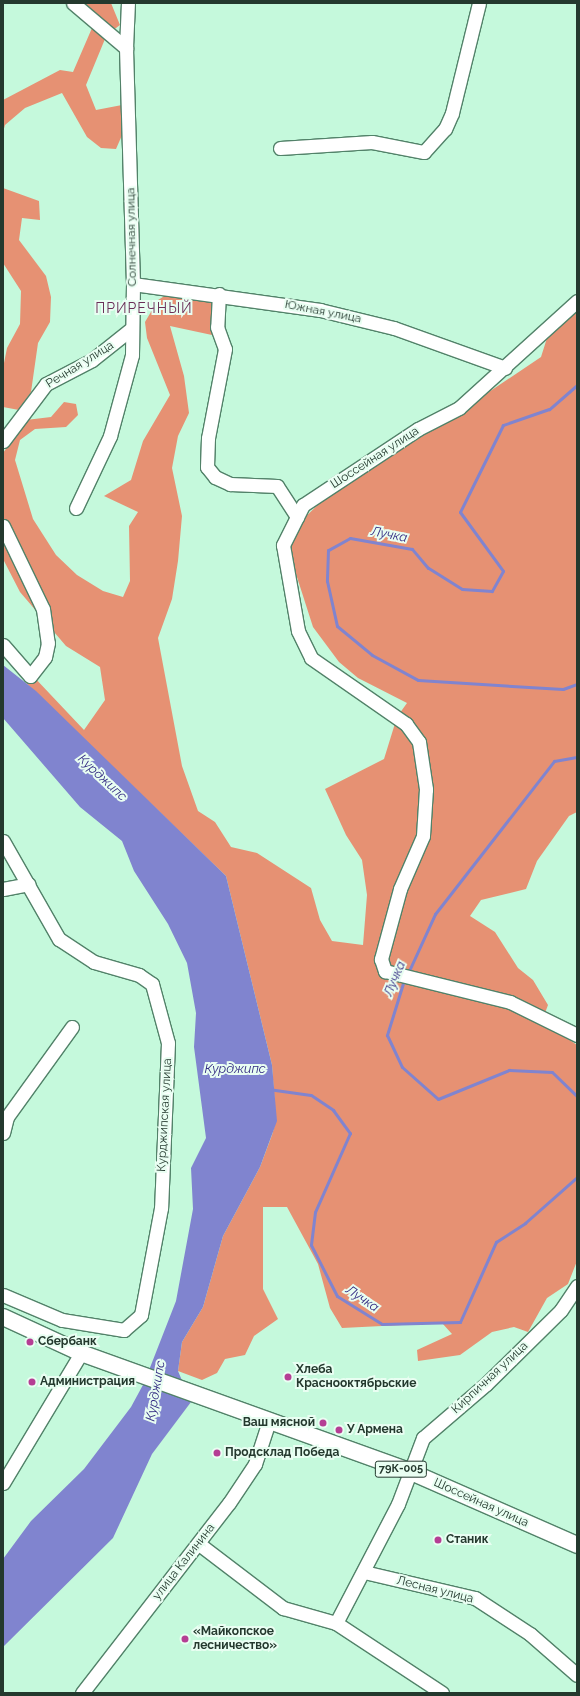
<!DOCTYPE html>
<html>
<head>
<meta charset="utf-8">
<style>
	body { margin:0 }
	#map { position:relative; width:580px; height:1696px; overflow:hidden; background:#c5f9dc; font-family:Raleway,sans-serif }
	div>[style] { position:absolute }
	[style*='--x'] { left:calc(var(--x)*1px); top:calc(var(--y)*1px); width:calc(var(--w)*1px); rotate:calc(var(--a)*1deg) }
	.forest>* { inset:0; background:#e69173 }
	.water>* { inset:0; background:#8084cf }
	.stream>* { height:3px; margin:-1.5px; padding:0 1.5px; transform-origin:1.5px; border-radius:1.5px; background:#8084cf }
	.roads { filter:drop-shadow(1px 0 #528269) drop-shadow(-1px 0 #528269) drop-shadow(0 1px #528269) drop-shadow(0 -1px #528269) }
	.minor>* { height:13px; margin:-6.5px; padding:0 6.5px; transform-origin:6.5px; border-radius:6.5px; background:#fff }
	.major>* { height:16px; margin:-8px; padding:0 8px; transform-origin:8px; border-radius:8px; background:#fff }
	.dots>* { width:11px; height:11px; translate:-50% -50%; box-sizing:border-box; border:2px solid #e9fef2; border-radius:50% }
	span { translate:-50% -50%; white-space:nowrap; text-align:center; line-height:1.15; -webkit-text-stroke:4px #e9fef2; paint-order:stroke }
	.shield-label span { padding:1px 3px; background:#e9fef2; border:1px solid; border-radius:3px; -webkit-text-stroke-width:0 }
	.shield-label { font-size:11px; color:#24392e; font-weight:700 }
	.street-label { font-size:12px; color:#24392e }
	.poi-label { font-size:12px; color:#24392e; font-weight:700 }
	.left { translate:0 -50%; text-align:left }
	.right { translate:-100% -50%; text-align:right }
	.water-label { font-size:13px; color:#322a82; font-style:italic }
	.quarter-label { font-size:14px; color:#6a2f58; letter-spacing:1px }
	.frame { position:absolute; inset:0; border:4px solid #24392e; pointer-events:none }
</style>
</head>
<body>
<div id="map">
	<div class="forest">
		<i style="clip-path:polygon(79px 3px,111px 3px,120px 25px,112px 31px,92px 10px)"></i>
		<i style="clip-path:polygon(92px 28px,105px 39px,86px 85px,96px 110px,122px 105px,123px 133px,116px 149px,101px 148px,87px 137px,62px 93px,25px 108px,5px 125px,3px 132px,3px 100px,60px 70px,73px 72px)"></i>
		<i style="clip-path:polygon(3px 188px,39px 201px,40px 220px,22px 218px,19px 240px,46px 276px,51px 297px,50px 322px,38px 343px,31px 392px,19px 410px,3px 407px,3px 368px,7px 348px,20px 324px,21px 291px,3px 263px)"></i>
		<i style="clip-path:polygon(171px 292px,212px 300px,212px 335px,170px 326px,184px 376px,189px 413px,178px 436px,172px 468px,182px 516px,178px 561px,172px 599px,158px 638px,182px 766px,198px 811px,215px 822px,231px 847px,257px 853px,311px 888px,320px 920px,332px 941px,363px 945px,367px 895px,362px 860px,346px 835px,325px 789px,384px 759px,397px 717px,407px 703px,358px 678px,339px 662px,313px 627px,287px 546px,292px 530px,334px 489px,431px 431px,541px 357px,547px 338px,577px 309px,577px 812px,569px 816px,537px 861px,526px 889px,481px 900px,470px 916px,495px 932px,518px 968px,533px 980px,548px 1005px,542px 1021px,577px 1045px,577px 1261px,568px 1284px,547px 1298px,528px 1332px,514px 1327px,492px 1332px,460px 1355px,418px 1361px,417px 1350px,452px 1334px,442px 1323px,342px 1328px,330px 1308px,318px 1264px,287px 1207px,263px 1207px,263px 1289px,278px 1319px,254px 1336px,245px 1355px,225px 1359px,217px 1373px,202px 1380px,178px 1371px,182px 1342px,203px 1307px,223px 1236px,260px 1167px,272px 1135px,276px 1121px,272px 1065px,226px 876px,26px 683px,33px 676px,84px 730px,105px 700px,100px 667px,66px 646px,20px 592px,3px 559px,3px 453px,26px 420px,51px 417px,64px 402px,76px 404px,78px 415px,66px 427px,35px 429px,20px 440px,15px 460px,33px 519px,56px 555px,77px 575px,103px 591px,123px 597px,130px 581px,129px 526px,138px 512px,104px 496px,131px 480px,143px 441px,170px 395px,147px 338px,145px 322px,158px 300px)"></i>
	</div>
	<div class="water">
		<i style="clip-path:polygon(3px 665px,36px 691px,226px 876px,272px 1065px,277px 1121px,260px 1167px,223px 1236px,203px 1307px,182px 1342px,178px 1371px,191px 1402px,152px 1454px,113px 1538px,3px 1647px,3px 1559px,31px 1521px,84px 1469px,131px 1407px,144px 1383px,176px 1301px,193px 1209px,191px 1168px,206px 1138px,194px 1047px,196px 1013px,187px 963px,168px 924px,134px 871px,122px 841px,80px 807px,3px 718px)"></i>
	</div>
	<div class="stream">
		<i style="--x:577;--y:385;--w:37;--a:139"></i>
		<i style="--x:549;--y:409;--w:49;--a:160.8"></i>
		<i style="--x:503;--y:425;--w:97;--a:116.3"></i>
		<i style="--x:460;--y:512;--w:73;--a:53.9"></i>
		<i style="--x:503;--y:571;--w:23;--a:119"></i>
		<i style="--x:492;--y:591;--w:30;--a:-176"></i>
		<i style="--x:462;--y:589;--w:40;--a:-148"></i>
		<i style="--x:428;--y:568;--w:25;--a:-130"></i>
		<i style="--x:412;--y:549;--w:63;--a:-169.9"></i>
		<i style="--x:350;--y:538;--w:25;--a:151"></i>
		<i style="--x:328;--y:550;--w:31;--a:92"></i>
		<i style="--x:327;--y:581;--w:46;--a:77.5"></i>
		<i style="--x:337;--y:626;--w:45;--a:39.6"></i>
		<i style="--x:372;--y:655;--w:52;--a:28.5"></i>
		<i style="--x:418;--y:680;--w:145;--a:3.6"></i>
		<i style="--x:563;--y:689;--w:15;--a:-20"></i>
		<i style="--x:408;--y:973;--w:65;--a:-65.4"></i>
		<i style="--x:435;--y:914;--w:194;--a:-52.1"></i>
		<i style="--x:554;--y:761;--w:23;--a:-10"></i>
		<i style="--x:404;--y:980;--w:58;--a:107.2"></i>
		<i style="--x:387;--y:1035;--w:35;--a:65"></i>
		<i style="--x:402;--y:1067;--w:48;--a:41.6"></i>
		<i style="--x:438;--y:1099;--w:77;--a:-22.2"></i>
		<i style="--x:509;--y:1070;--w:43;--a:2.7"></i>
		<i style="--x:552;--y:1072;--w:35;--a:44"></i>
		<i style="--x:268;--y:1089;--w:43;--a:7.9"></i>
		<i style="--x:311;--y:1095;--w:27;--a:34"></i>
		<i style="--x:333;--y:1110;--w:29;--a:54"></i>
		<i style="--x:350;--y:1133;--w:86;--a:113.9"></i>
		<i style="--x:315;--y:1212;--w:33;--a:97"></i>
		<i style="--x:311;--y:1245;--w:57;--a:63"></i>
		<i style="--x:337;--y:1296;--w:53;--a:31.9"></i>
		<i style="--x:382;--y:1324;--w:78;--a:-1.5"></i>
		<i style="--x:460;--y:1322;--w:88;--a:-65.8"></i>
		<i style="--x:496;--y:1242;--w:35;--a:-33"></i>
		<i style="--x:525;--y:1223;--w:69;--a:-41.5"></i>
	</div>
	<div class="roads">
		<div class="minor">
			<i style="--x:73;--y:3;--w:70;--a:40.3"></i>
			<i style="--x:280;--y:148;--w:92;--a:-3.7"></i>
			<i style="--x:372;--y:142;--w:53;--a:10.9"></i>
			<i style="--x:424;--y:152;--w:31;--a:-48"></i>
			<i style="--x:445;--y:129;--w:17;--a:-66"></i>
			<i style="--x:452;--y:113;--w:113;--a:-76.2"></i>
			<i style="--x:133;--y:284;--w:189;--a:7.9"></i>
			<i style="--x:320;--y:310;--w:76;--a:13.7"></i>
			<i style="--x:394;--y:328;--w:118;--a:19.8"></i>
			<i style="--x:219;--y:294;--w:33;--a:93"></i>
			<i style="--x:217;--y:327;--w:23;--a:70"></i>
			<i style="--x:225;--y:349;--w:91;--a:100.8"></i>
			<i style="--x:208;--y:438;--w:29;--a:92"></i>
			<i style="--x:207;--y:467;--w:13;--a:51"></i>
			<i style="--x:215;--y:477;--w:17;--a:25"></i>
			<i style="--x:230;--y:484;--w:47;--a:2.4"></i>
			<i style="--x:277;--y:486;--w:37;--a:57"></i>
			<i style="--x:577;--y:301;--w:159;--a:137.8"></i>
			<i style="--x:459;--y:408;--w:46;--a:152.9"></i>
			<i style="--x:418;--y:429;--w:138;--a:146.5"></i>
			<i style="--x:303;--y:505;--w:45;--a:116.6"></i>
			<i style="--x:283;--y:545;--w:87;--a:80.1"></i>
			<i style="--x:298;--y:631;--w:30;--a:64"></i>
			<i style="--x:311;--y:658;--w:116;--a:34.8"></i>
			<i style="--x:406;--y:724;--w:22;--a:54"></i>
			<i style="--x:419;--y:742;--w:48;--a:81.5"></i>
			<i style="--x:426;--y:789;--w:47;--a:93.7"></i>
			<i style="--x:423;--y:836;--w:58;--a:113.5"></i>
			<i style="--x:400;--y:889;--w:73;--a:105.2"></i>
			<i style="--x:381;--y:959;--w:13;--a:72"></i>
			<i style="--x:385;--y:971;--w:129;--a:13.9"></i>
			<i style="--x:510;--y:1002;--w:75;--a:26.2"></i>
			<i style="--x:3;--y:441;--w:71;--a:-53"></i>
			<i style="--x:46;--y:384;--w:52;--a:-27.6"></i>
			<i style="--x:92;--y:360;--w:50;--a:-38.5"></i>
			<i style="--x:76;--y:508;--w:80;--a:-64.7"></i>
			<i style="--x:110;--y:436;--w:84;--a:-74.8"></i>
			<i style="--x:132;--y:355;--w:71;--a:-89.2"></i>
			<i style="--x:133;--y:284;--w:236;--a:-91.7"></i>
			<i style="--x:126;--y:48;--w:45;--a:-87.5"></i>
			<i style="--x:3;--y:526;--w:92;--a:64.3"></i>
			<i style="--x:43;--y:609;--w:34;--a:82"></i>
			<i style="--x:48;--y:643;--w:14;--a:102"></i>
			<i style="--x:45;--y:657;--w:24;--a:128"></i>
			<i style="--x:30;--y:676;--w:41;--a:-131.1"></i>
			<i style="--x:3;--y:841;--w:113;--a:60.3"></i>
			<i style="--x:59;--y:939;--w:42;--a:33.3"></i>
			<i style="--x:94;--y:962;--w:47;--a:16.1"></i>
			<i style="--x:139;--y:975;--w:16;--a:35"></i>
			<i style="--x:152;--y:984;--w:61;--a:74.8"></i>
			<i style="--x:168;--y:1043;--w:165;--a:92.4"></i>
			<i style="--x:161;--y:1208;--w:109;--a:100.6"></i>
			<i style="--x:141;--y:1315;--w:23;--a:139"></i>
			<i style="--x:124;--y:1330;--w:63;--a:-170.8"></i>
			<i style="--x:62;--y:1320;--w:64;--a:-157"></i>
			<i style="--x:3;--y:889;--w:26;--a:-11"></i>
			<i style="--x:3;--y:1133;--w:16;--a:-76"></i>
			<i style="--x:7;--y:1117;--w:111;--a:-54.2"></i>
			<i style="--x:3;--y:1483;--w:152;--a:-59"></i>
			<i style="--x:199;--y:1544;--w:106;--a:37.3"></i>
			<i style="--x:283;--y:1608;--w:55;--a:15.8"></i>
			<i style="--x:336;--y:1623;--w:127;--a:33.4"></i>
			<i style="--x:364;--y:1572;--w:114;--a:13.2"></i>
			<i style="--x:475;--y:1598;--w:66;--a:33.2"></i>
			<i style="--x:530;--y:1634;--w:62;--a:41.1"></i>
			<i style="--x:336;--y:1623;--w:134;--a:-62.5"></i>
			<i style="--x:398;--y:1504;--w:71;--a:-69.3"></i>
			<i style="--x:423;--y:1438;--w:83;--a:-40.6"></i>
			<i style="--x:486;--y:1384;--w:105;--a:-44.6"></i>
			<i style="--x:561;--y:1310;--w:29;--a:-56"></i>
			<i style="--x:82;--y:1693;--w:240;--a:-52.3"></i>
			<i style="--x:229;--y:1503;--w:47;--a:-56.3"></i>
			<i style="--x:255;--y:1464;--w:45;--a:-72"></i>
		</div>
		<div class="major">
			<i style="--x:3;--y:1317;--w:86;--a:24.8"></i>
			<i style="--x:81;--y:1353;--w:351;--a:19.8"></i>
			<i style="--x:411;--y:1472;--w:181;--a:23.7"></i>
		</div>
	</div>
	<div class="dots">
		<i style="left:30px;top:1342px;background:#b53e94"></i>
		<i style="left:288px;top:1377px;background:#b53e94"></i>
		<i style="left:32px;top:1382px;background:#b53e94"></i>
		<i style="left:323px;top:1423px;background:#b53e94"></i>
		<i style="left:339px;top:1430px;background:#b53e94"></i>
		<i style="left:217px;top:1453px;background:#b53e94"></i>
		<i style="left:438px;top:1540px;background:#b53e94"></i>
		<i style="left:185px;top:1639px;background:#b53e94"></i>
	</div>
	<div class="shield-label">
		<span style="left:401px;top:1469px">79К-005</span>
	</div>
	<div class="street-label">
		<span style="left:132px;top:237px;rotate:-91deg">Солнечная улица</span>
		<span style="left:323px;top:312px;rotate:11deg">Южная улица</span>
		<span style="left:80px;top:365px;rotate:-32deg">Речная улица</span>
		<span style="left:375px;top:458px;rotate:-33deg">Шоссейная улица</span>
		<span style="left:165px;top:1115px;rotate:-87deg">Курджипская улица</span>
		<span style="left:490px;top:1378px;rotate:-43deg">Кирпичная улица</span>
		<span style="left:481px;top:1503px;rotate:24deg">Шоссейная улица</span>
		<span style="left:184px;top:1562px;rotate:-52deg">улица Калинина</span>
		<span style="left:435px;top:1590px;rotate:14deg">Лесная улица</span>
	</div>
	<div class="poi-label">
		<span class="left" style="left:38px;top:1342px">Сбербанк</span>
		<span class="left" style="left:296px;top:1377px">Хлеба<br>Краснооктябрьские</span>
		<span class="left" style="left:40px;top:1382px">Администрация</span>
		<span class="right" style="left:315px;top:1423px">Ваш мясной</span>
		<span class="left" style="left:347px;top:1430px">У Армена</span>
		<span class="left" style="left:225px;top:1453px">Продсклад Победа</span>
		<span class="left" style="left:446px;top:1540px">Станик</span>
		<span class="left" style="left:193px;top:1639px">«Майкопское<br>лесничество»</span>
	</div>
	<div class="water-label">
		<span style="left:389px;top:535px;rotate:11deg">Лучка</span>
		<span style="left:102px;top:778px;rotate:43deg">Курджипс</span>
		<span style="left:395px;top:979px;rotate:-67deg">Лучка</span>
		<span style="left:235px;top:1069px">Курджипс</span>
		<span style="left:362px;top:1299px;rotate:34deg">Лучка</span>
		<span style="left:156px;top:1391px;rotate:-80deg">Курджипс</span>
	</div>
	<div class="quarter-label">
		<span style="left:144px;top:308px">ПРИРЕЧНЫЙ</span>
	</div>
	<div class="frame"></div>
</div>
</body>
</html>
